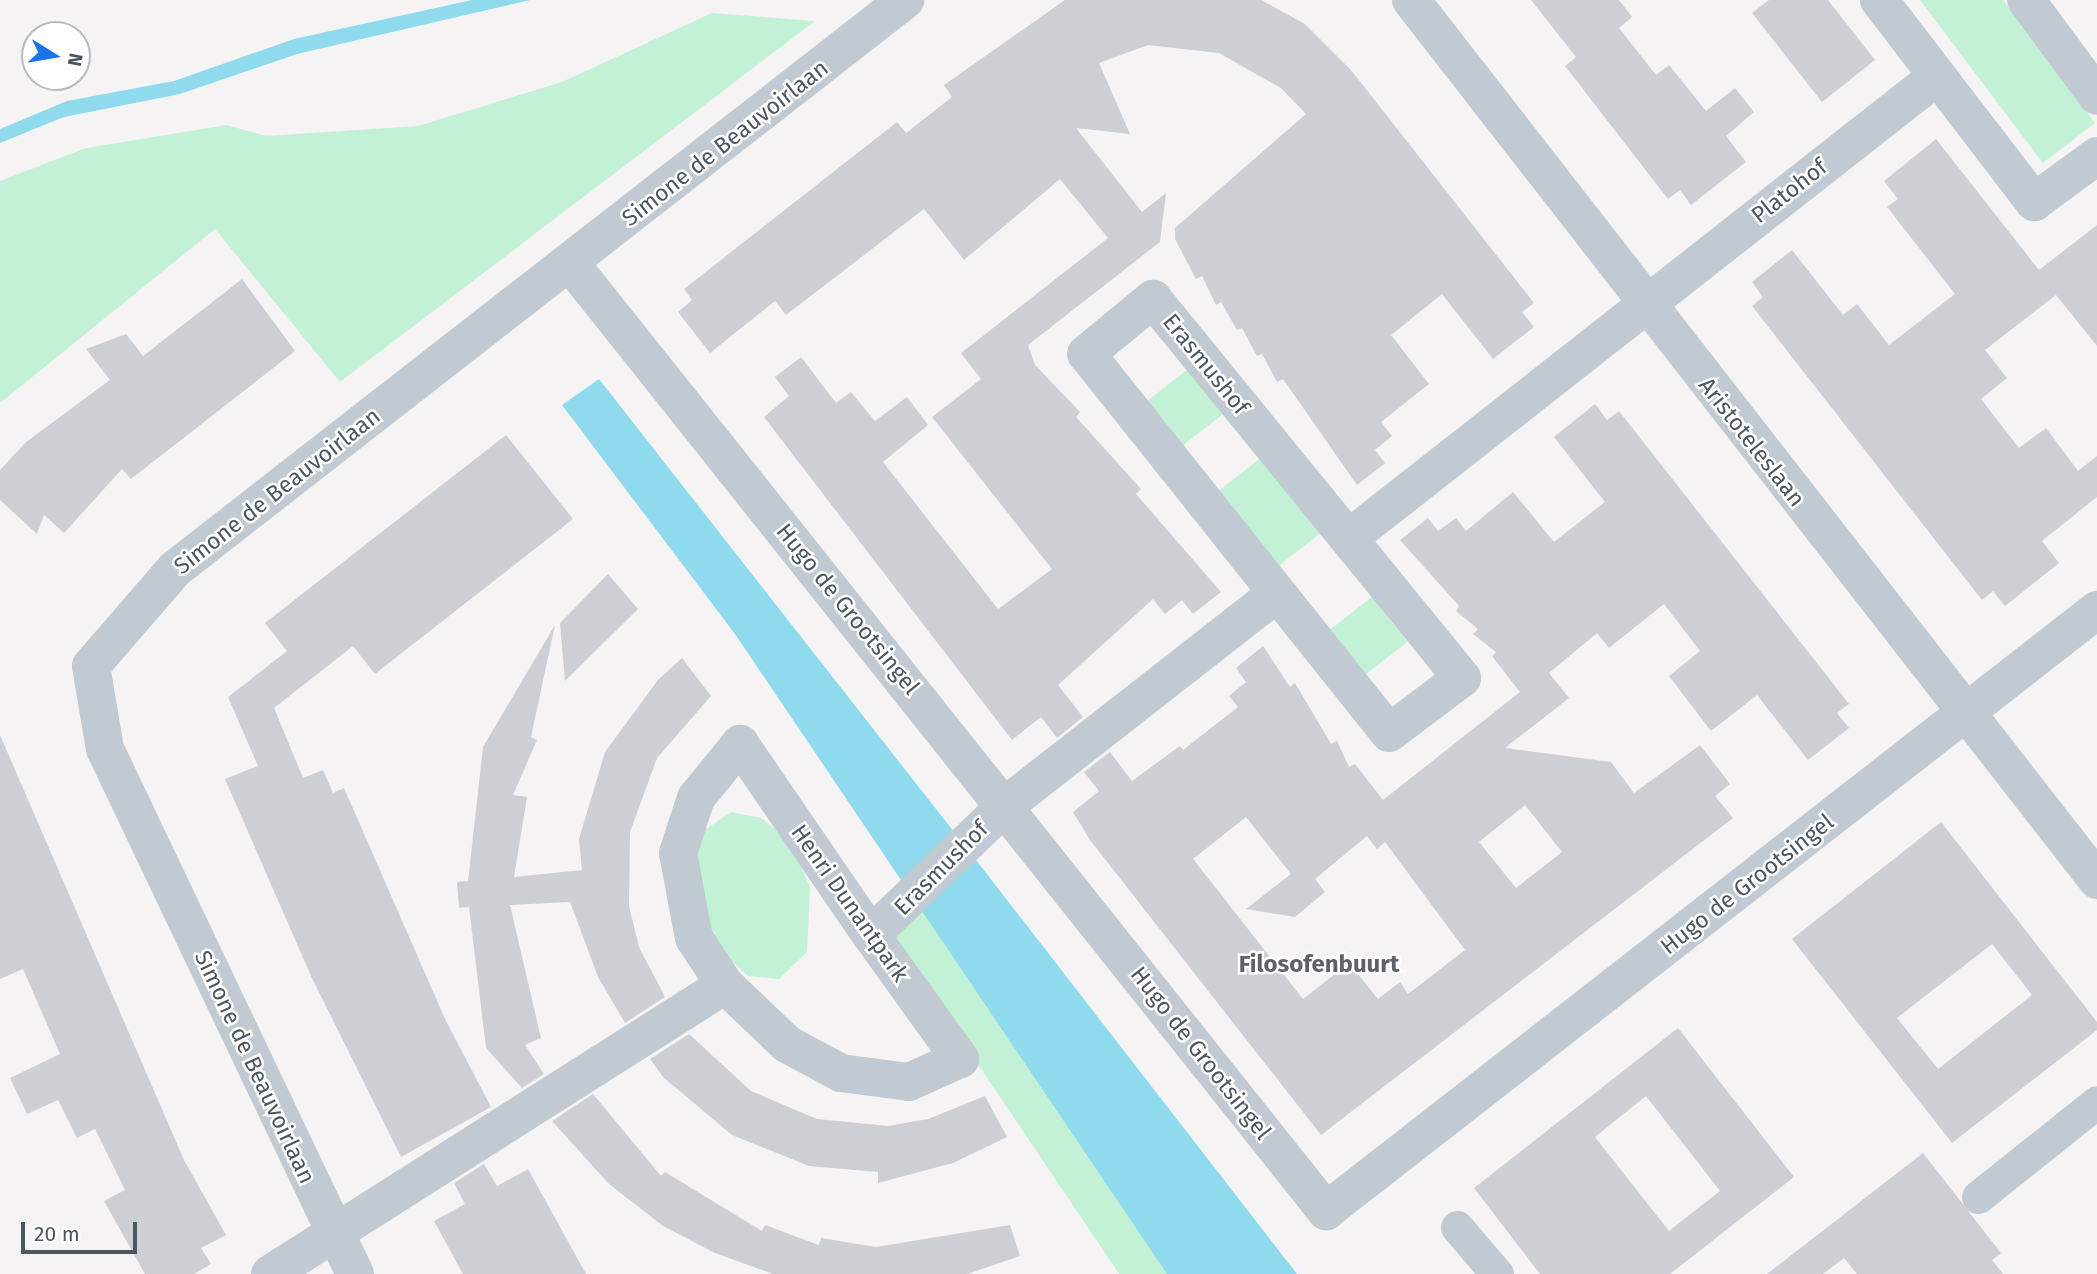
<!DOCTYPE html>
<html>
<head>
<meta charset="utf-8">
<style>
	body { margin:0 }
	#map { position:relative; width:2097px; height:1274px; overflow:hidden; background:#f5f3f3; font-family:"Fira Sans",sans-serif }
	div>[style] { position:absolute }
	[style*='--x'] { left:calc(var(--x)*1px); top:calc(var(--y)*1px); width:calc(var(--w)*1px); rotate:calc(var(--a)*1deg) }
	.green>* { inset:0; background:#c3f1d5; transform-origin:0 0 }
	.water>* { inset:0; background:#90daee }
	.building>* { inset:0; background:#cdcfd5 }
	.pedestrian>* { height:33px; margin:-16.5px; padding:0 16.5px; transform-origin:16.5px; border-radius:16.5px; background:#c1cad2 }
	.minor>* { height:38px; margin:-19px; padding:0 19px; transform-origin:19px; border-radius:19px; background:#c1cad2 }
	span { translate:-50% -50%; white-space:nowrap; text-align:center; line-height:1.15; -webkit-text-stroke:5px #fff; paint-order:stroke }
	.street-label { font-size:23px; color:#4a5661 }
	.neighbourhood-label { font-size:24px; color:#5f6368; font-weight:700 }
	.north { position:absolute; left:21px; top:21px; width:70px; height:70px; box-sizing:border-box; background:#fff; border:2px solid #b7bbc0; border-radius:50%; rotate:101deg; font-size:19px; font-weight:700; line-height:28px; text-align:center; color:#4a5661 }
	.north::after { content:''; display:block; margin:auto; width:24px; height:32px; background:#1a73e8; clip-path:polygon(50% 0,100% 100%,50% 72%,0 100%) }
	.scale { position:absolute; left:21px; top:1222px; width:116px; height:32px; box-sizing:border-box; border:4px solid #4a5661; border-top:0; padding-left:9px; font-size:21px; line-height:24px; white-space:nowrap; color:#4a5661; -webkit-text-stroke:5px #fff; paint-order:stroke }
</style>
</head>
<body>
<div id="map">
	<div class="green">
		<i style="clip-path:polygon(1920px 0,2003px 0,2095px 123px,2043px 163px)"></i>
		<i style="clip-path:polygon(712px 13px,815px 21px,340px 382px,215px 229px,0 403px,0 181px,86px 148px,227px 125px,266px 136px,418px 126px,562px 82px)"></i>
		<i style="left:1192px;top:366px;width:57px;height:58px;rotate:52deg"></i>
		<i style="left:1262px;top:457px;width:96px;height:57px;rotate:52deg"></i>
		<i style="left:1372px;top:597px;width:57px;height:59px;rotate:52deg"></i>
		<i style="clip-path:polygon(731px 812px,761px 818px,775px 829px,793px 849px,810px 887px,807px 952px,779px 979px,748px 976px,710px 941px,692px 870px,702px 832px)"></i>
		<i style="left:920px;top:907px;width:442px;height:40px;rotate:56deg"></i>
	</div>
	<div class="water">
		<i style="clip-path:polygon(472px 0,530px 0,297px 54px,180px 94px,64px 117px,0 143px,0 129px,67px 101px,174px 81px,294px 39px)"></i>
		<i style="clip-path:polygon(599px 379px,976px 860px,1297px 1274px,1167px 1274px,735px 634px,562px 405px)"></i>
	</div>
	<div class="building">
		<i style="clip-path:polygon(1065px 0,1261px 0,1305px 24px,1351px 70px,1534px 303px,1522px 312px,1534px 327px,1493px 359px,1442px 294px,1391px 335px,1429px 384px,1381px 422px,1392px 436px,1375px 450px,1385px 463px,1357px 485px,1283px 379px,1277px 382px,1262px 354px,1257px 356px,1242px 328px,1237px 330px,1221px 302px,1216px 305px,1202px 276px,1196px 279px,1175px 239px,1175px 228px,1306px 114px,1281px 88px,1219px 53px,1148px 45px,1099px 63px,1130px 134px,1076px 128px,1142px 212px,1166px 193px,1160px 242px,1028px 345px,1035px 365px,1080px 412px,1076px 417px,1141px 489px,1136px 494px,1221px 592px,1193px 614px,1182px 600px,1165px 614px,1153px 599px,1058px 685px,1083px 717px,1057px 738px,1041px 717px,1012px 740px,764px 417px,789px 396px,775px 377px,801px 357px,836px 403px,851px 392px,875px 421px,907px 397px,928px 425px,883px 462px,998px 609px,1052px 569px,932px 417px,981px 379px,961px 353px,1108px 238px,1060px 179px,964px 260px,924px 209px,786px 315px,775px 301px,710px 353px,678px 312px,692px 300px,684px 289px,897px 122px,906px 133px,952px 97px,944px 85px)"></i>
		<i style="clip-path:polygon(1531px 0,1619px 0,1632px 17px,1619px 28px,1656px 75px,1669px 65px,1706px 111px,1735px 88px,1754px 112px,1726px 136px,1746px 162px,1691px 205px,1680px 190px,1668px 199px,1565px 66px,1576px 57px)"></i>
		<i style="clip-path:polygon(1769px 0,1828px 0,1875px 60px,1822px 102px,1752px 13px)"></i>
		<i style="clip-path:polygon(1936px 139px,2039px 270px,2097px 225px,2097px 346px,2056px 295px,1985px 350px,2007px 378px,1981px 399px,2019px 448px,2046px 428px,2078px 471px,2097px 456px,2097px 497px,2042px 541px,2059px 563px,2005px 606px,1993px 591px,1982px 600px,1752px 306px,1763px 297px,1752px 282px,1792px 250px,1843px 315px,1857px 304px,1889px 345px,1955px 294px,1887px 207px,1898px 199px,1884px 181px)"></i>
		<i style="clip-path:polygon(242px 279px,295px 351px,131px 479px,122px 469px,64px 533px,44px 515px,37px 534px,0 500px,0 470px,26px 442px,110px 380px,86px 349px,126px 334px,143px 356px)"></i>
		<i style="clip-path:polygon(evenodd,1595px 404px,1607px 420px,1619px 411px,1849px 704px,1837px 713px,1849px 728px,1808px 760px,1757px 695px,1711px 731px,1669px 676px,1700px 651px,1664px 604px,1609px 648px,1597px 633px,1549px 673px,1569px 698px,1505px 748px,1611px 762px,1634px 793px,1700px 745px,1730px 784px,1715px 796px,1733px 818px,1321px 1135px,1090px 840px,1073px 812px,1099px 791px,1084px 772px,1110px 752px,1132px 781px,1180px 746px,1183px 750px,1238px 707px,1229px 696px,1246px 682px,1236px 668px,1263px 646px,1290px 687px,1295px 683px,1331px 744px,1337px 741px,1349px 767px,1355px 764px,1383px 800px,1520px 692px,1492px 656px,1496px 652px,1473px 634px,1478px 629px,1456px 611px,1459px 606px,1400px 540px,1428px 518px,1438px 531px,1456px 518px,1466px 531px,1513px 492px,1554px 542px,1605px 502px,1554px 437px,1595px 404px,1525px 805px,1562px 852px,1516px 888px,1479px 842px,1525px 805px,1595px 404px,1246px 817px,1291px 874px,1246px 909px,1295px 917px,1325px 892px,1315px 879px,1367px 836px,1377px 849px,1385px 842px,1465px 950px,1408px 994px,1400px 982px,1378px 999px,1349px 963px,1303px 999px,1193px 859px,1246px 817px)"></i>
		<i style="clip-path:polygon(506px 435px,573px 519px,375px 674px,353px 646px,274px 708px,303px 778px,323px 770px,333px 793px,344px 788px,445px 1019px,491px 1107px,401px 1157px,311px 976px,225px 779px,258px 766px,228px 697px,287px 651px,265px 623px)"></i>
		<i style="clip-path:polygon(608px 574px,638px 609px,565px 681px,560px 623px)"></i>
		<i style="clip-path:polygon(555px 625px,531px 737px,537px 740px,513px 795px,527px 797px,514px 877px,582px 870px,579px 839px,605px 752px,658px 680px,682px 658px,711px 696px,657px 758px,630px 832px,629px 906px,639px 947px,665px 997px,625px 1023px,598px 977px,570px 902px,510px 905px,541px 1038px,525px 1045px,544px 1074px,522px 1088px,486px 1048px,469px 907px,459px 908px,457px 882px,468px 881px,483px 747px)"></i>
		<i style="clip-path:polygon(0 735px,184px 1160px,226px 1235px,201px 1248px,211px 1264px,194px 1274px,145px 1274px,104px 1201px,125px 1190px,95px 1129px,77px 1138px,58px 1100px,27px 1114px,10px 1078px,60px 1054px,23px 969px,0 979px)"></i>
		<i style="clip-path:polygon(evenodd,1941px 822px,2097px 1022px,2097px 1030px,1952px 1143px,1792px 939px,1941px 822px,1992px 944px,2032px 995px,1938px 1069px,1897px 1018px,1992px 944px)"></i>
		<i style="clip-path:polygon(evenodd,1678px 1028px,1794px 1177px,1670px 1274px,1540px 1274px,1474px 1188px,1678px 1028px,1646px 1096px,1720px 1191px,1669px 1231px,1595px 1137px,1646px 1096px)"></i>
		<i style="clip-path:polygon(689px 1034px,751px 1091px,817px 1119px,888px 1126px,928px 1119px,985px 1096px,1007px 1137px,953px 1163px,878px 1183px,878px 1172px,809px 1166px,732px 1135px,663px 1077px,650px 1059px)"></i>
		<i style="clip-path:polygon(593px 1094px,661px 1176px,665px 1172px,762px 1231px,765px 1225px,819px 1245px,821px 1238px,876px 1247px,1010px 1225px,1020px 1256px,967px 1274px,773px 1274px,715px 1253px,663px 1226px,609px 1184px,552px 1121px)"></i>
		<i style="clip-path:polygon(1923px 1153px,2001px 1253px,1992px 1260px,2003px 1274px,1857px 1274px,1844px 1258px,1823px 1274px,1767px 1274px)"></i>
		<i style="clip-path:polygon(484px 1164px,497px 1186px,528px 1169px,586px 1274px,463px 1274px,434px 1221px,465px 1204px,454px 1183px)"></i>
	</div>
	<div class="pedestrian">
		<i style="--x:1978;--y:1197;--w:152;--a:-38.6"></i>
		<i style="--x:1457;--y:1227;--w:62;--a:49.6"></i>
	</div>
	<div class="minor">
		<i style="--x:1411;--y:0;--w:1116;--a:52.06"></i>
		<i style="--x:1879;--y:0;--w:255;--a:52.5"></i>
		<i style="--x:2034;--y:202;--w:78;--a:-36.1"></i>
		<i style="--x:2026;--y:0;--w:119;--a:53.5"></i>
		<i style="--x:570;--y:263;--w:1213;--a:51.43"></i>
		<i style="--x:1326;--y:1211;--w:978;--a:-37.94"></i>
		<i style="--x:1153;--y:299;--w:489;--a:50.8"></i>
		<i style="--x:1462;--y:678;--w:91;--a:143"></i>
		<i style="--x:1389;--y:733;--w:485;--a:-128.6"></i>
		<i style="--x:1086;--y:354;--w:87;--a:-39.4"></i>
		<i style="--x:1349;--y:538;--w:745;--a:-38.13"></i>
		<i style="--x:740;--y:744;--w:232;--a:55.6"></i>
		<i style="--x:871;--y:935;--w:153;--a:54.3"></i>
		<i style="--x:960;--y:1059;--w:56;--a:155.7"></i>
		<i style="--x:909;--y:1082;--w:69;--a:-172.5"></i>
		<i style="--x:841;--y:1073;--w:61;--a:-151.8"></i>
		<i style="--x:787;--y:1044;--w:86;--a:-136.4"></i>
		<i style="--x:725;--y:985;--w:56;--a:-123.4"></i>
		<i style="--x:694;--y:938;--w:86;--a:-100.7"></i>
		<i style="--x:678;--y:853;--w:58;--a:-71.9"></i>
		<i style="--x:696;--y:798;--w:70;--a:-50.8"></i>
		<i style="--x:871;--y:935;--w:187;--a:-43.9"></i>
		<i style="--x:1006;--y:805;--w:341;--a:-38"></i>
		<i style="--x:270;--y:1274;--w:539;--a:-32.42"></i>
		<i style="--x:355;--y:1274;--w:581;--a:-115.46"></i>
		<i style="--x:105;--y:749;--w:84;--a:-99.6"></i>
		<i style="--x:91;--y:666;--w:128;--a:-49.1"></i>
		<i style="--x:175;--y:569;--w:926;--a:-37.93"></i>
	</div>
	<div class="street-label">
		<span style="left:725px;top:143px;rotate:-38deg">Simone de Beauvoirlaan</span>
		<span style="left:1789px;top:191px;rotate:-38deg">Platohof</span>
		<span style="left:1206px;top:364px;rotate:51deg">Erasmushof</span>
		<span style="left:1752px;top:442px;rotate:52deg">Aristoteleslaan</span>
		<span style="left:277px;top:491px;rotate:-38deg">Simone de Beauvoirlaan</span>
		<span style="left:848px;top:609px;rotate:51deg">Hugo de Grootsingel</span>
		<span style="left:941px;top:868px;rotate:-45deg">Erasmushof</span>
		<span style="left:1747px;top:884px;rotate:-38deg">Hugo de Grootsingel</span>
		<span style="left:850px;top:903px;rotate:55deg">Henri Dunantpark</span>
		<span style="left:1201px;top:1053px;rotate:52deg">Hugo de Grootsingel</span>
		<span style="left:255px;top:1067px;rotate:65deg">Simone de Beauvoirlaan</span>
	</div>
	<div class="neighbourhood-label">
		<span style="left:1319px;top:965px">Filosofenbuurt</span>
	</div>
	<div class="north">N</div>
	<div class="scale">20 m</div>
</div>
</body>
</html>
